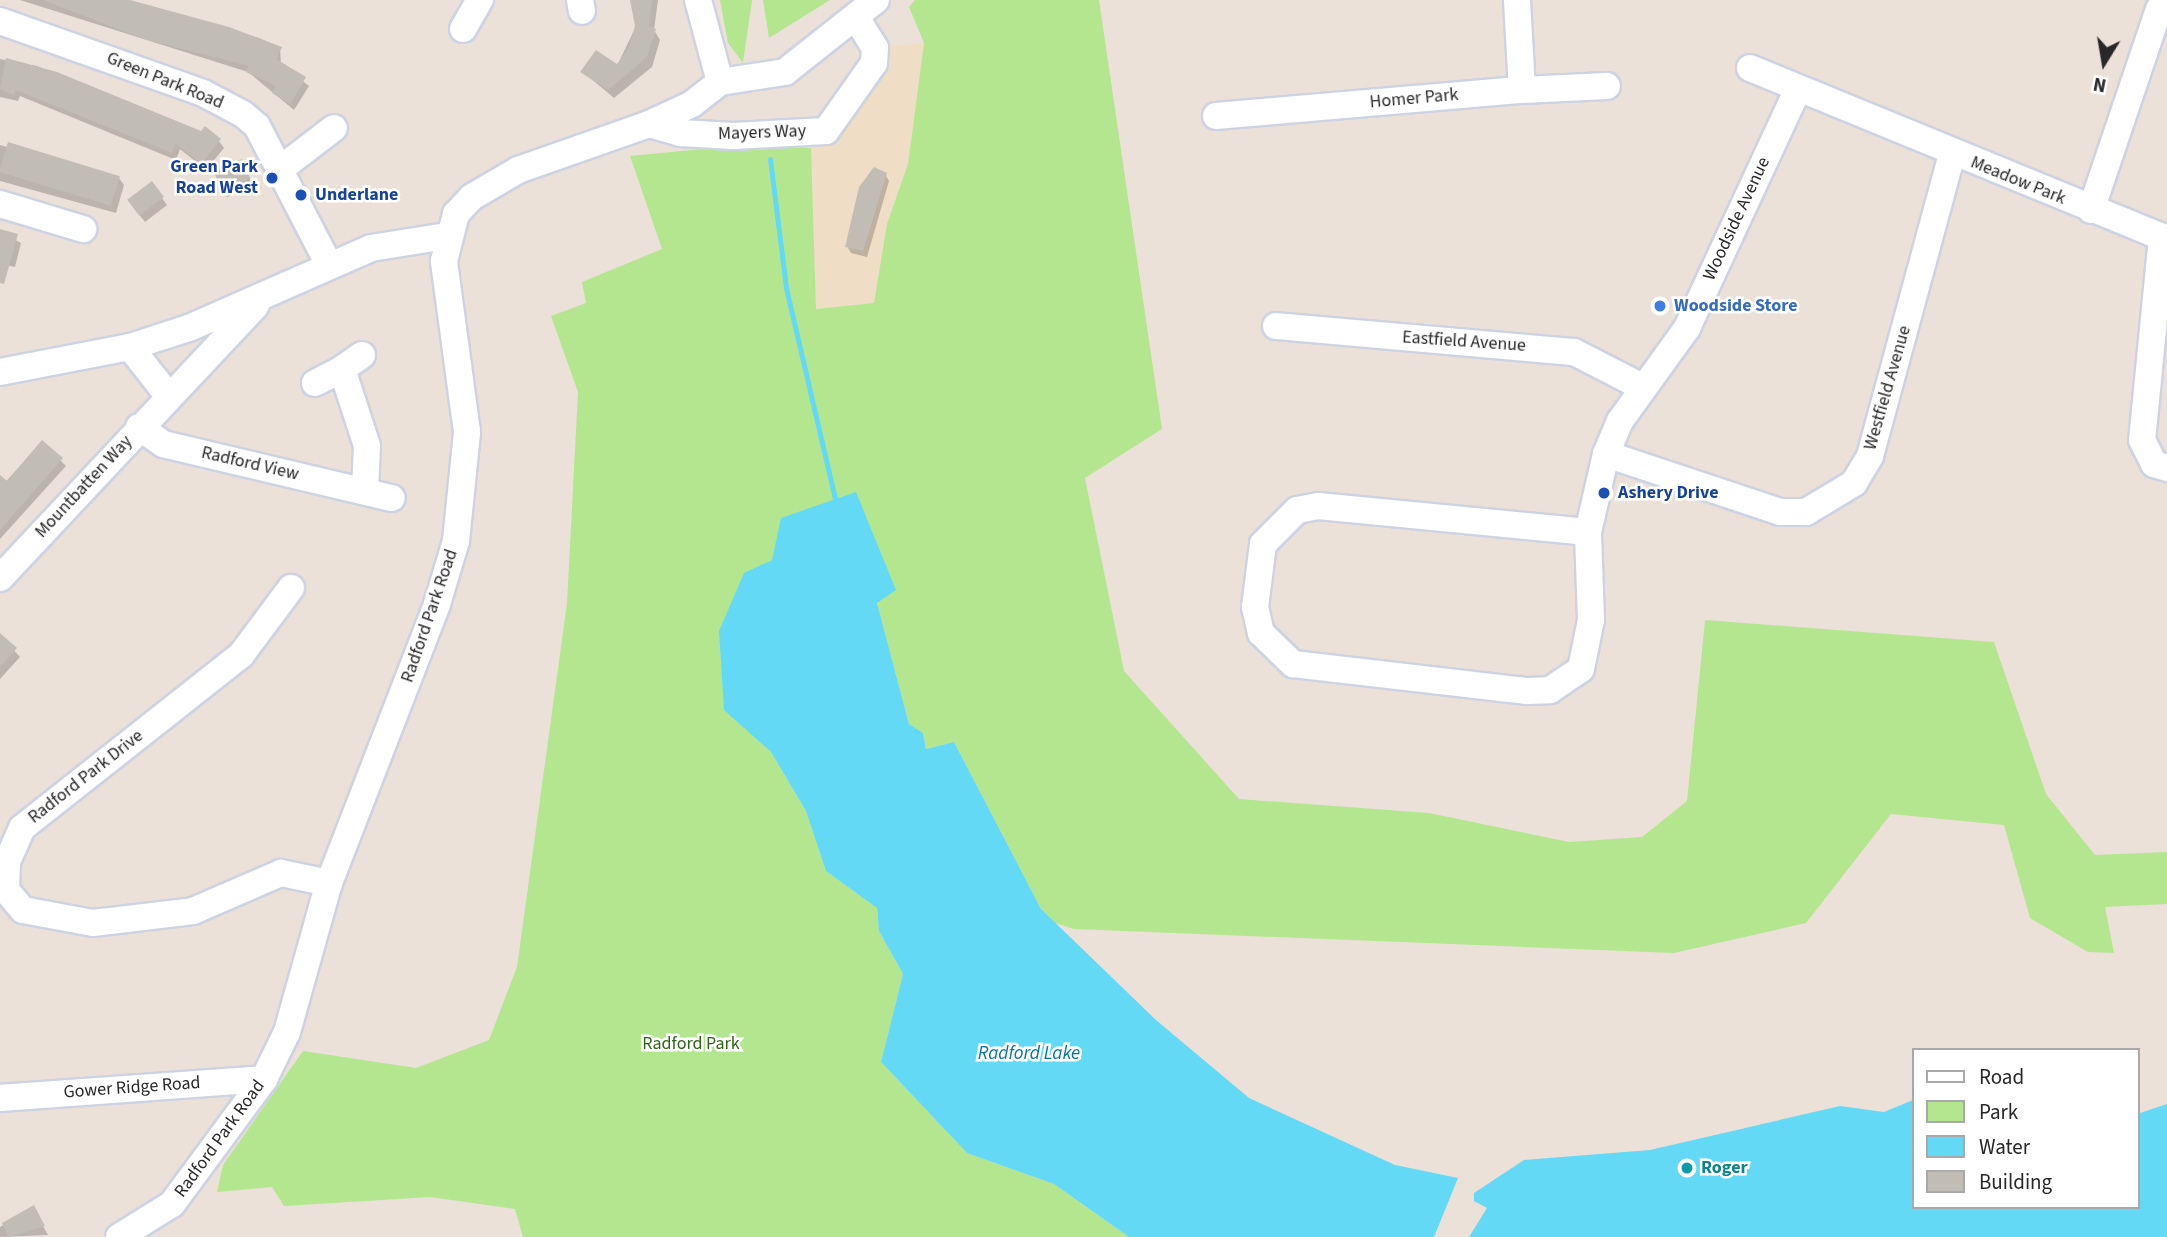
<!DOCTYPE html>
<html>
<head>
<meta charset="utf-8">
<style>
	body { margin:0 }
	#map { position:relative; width:2167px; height:1237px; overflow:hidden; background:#ebe1d8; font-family:"Source Sans 3",sans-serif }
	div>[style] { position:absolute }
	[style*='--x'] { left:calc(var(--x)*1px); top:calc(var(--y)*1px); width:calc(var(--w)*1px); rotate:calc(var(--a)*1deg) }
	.education>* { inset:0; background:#efdec5 }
	.green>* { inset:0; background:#b4e690 }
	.water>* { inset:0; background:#63d9f6 }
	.shadow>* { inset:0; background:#0003 }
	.stream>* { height:5px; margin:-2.5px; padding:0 2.5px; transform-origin:2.5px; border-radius:2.5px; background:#63d9f6 }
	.building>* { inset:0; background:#c2bdb4; transform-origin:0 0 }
	.roads { filter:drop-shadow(2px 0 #cdd3e2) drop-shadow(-2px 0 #cdd3e2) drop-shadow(0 2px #cdd3e2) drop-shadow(0 -2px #cdd3e2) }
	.minor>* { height:26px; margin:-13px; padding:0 13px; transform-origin:13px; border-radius:13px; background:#fff }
	.dots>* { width:19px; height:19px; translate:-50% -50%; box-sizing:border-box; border:4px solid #fff; border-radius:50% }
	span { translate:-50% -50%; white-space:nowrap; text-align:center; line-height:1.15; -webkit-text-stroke:5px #fff; paint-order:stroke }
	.street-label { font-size:18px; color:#282828 }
	.transit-label { font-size:18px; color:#164399; font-weight:700 }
	.right { translate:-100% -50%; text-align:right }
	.left { translate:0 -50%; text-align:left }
	.shop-label { font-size:18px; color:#366cbe; font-weight:700 }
	.park-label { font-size:18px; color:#2c6715 }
	.culture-label { font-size:18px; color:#0d838f; font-weight:700 }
	.water-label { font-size:19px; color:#05759e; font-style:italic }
	.legend { position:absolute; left:1912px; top:1048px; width:228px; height:161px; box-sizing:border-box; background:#fff; border:2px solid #a9a9a9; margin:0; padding:9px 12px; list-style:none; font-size:21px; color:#282828 }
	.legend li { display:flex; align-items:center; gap:14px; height:35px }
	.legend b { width:35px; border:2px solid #a9a9a9 }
	.north { position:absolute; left:2069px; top:28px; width:70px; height:70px; -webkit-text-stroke:5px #fff; paint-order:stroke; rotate:191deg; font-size:19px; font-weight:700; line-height:28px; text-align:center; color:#282828 }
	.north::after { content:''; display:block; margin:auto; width:24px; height:32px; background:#282828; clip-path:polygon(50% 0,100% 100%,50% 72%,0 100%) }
</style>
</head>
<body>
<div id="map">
	<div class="education">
		<i style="clip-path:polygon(924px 43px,908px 164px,887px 224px,874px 303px,816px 309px,811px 131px,875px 48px)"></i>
	</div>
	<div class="green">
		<i style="clip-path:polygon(720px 0,752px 0,743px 63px,728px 43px)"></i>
		<i style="clip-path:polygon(763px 0,830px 0,769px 38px)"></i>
		<i style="clip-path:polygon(915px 0,1099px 0,1162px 429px,1085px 478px,1124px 671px,1239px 799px,1429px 813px,1569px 842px,1642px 837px,1687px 801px,1705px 620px,1994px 642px,2046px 794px,2095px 855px,2167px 852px,2167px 904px,2105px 907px,2114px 953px,2088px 952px,2030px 918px,2004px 825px,1891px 814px,1806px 923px,1674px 953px,1074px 929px,1055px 923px,1041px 909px,954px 742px,926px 749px,923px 733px,909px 724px,877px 603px,772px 560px,725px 710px,771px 752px,806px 811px,826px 871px,877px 908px,879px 931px,903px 974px,881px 1062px,967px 1153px,1054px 1184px,1129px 1237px,523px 1237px,515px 1209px,430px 1197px,284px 1206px,272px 1187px,217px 1192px,223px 1165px,303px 1051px,416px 1068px,489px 1040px,517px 967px,567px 603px,578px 392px,551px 316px,586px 303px,582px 282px,662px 249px,630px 156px,733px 146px,811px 148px,816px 309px,874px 303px,887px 224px,908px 164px,924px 43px,909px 7px)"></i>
	</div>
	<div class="water">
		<i style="clip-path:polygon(856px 492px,896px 590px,877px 603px,909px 724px,923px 733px,926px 749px,954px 742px,1041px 909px,1156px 1020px,1249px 1098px,1395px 1165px,1458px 1178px,1434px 1237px,1129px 1237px,1054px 1184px,967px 1153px,881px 1062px,903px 974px,879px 931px,877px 908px,826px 871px,806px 811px,771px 752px,724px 710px,719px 631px,744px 573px,772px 560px,781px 518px)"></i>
		<i style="clip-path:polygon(1913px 1100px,1913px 1207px,2137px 1207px,2137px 1114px,2167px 1104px,2167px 1237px,1469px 1237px,1487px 1208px,1474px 1201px,1474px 1193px,1524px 1160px,1650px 1150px,1840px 1106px,1884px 1112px)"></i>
	</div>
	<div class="shadow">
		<i style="clip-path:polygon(20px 0,123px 0,259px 38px,280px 48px,281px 64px,309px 86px,294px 110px,248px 72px)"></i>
		<i style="clip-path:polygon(631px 0,658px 0,654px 30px,660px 40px,652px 67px,614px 98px,583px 72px,617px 66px,636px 26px)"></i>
		<i style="clip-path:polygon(0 59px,37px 66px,219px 141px,224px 148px,206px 170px,180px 149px,176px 160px,20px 96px,18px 101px,0 97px)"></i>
		<i style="clip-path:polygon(0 145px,119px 178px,124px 185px,116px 213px,0 181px)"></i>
		<i style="clip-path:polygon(246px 169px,253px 186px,227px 197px,222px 189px)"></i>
		<i style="clip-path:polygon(885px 174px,889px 181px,867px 257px,851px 253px,847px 246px)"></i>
		<i style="clip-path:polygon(162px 198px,167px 205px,145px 222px,134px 208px)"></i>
		<i style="clip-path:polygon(0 232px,21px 243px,15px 267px,0 264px)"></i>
		<i style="clip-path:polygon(42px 442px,66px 466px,0 539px,0 488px)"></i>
		<i style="clip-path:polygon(0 635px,20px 657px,0 679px)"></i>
		<i style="clip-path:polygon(33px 1208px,48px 1235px,0 1237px,0 1227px)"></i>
	</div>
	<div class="stream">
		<i style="--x:770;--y:159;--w:130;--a:82.9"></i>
		<i style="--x:786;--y:288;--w:217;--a:76.9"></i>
	</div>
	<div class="building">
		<i style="clip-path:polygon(43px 0,130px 0,229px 27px,282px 47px,276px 59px,306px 77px,290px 104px,272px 93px,276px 86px,246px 72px,249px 66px,144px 39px)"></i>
		<i style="clip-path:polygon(630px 0,652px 0,649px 26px,656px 29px,647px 57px,608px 90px,580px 72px,596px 50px,617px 64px,628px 49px,635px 26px)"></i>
		<i style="clip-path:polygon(6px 58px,57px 72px,201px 131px,205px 126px,221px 139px,201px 164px,175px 143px,172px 153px,16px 90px,14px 95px,0 89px)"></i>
		<i style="left:8px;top:142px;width:117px;height:31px;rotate:17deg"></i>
		<i style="left:242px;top:159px;width:21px;height:31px;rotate:67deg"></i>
		<i style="clip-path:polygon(874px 167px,887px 173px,863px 251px,845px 247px,859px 187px)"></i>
		<i style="left:152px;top:181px;width:20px;height:31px;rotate:53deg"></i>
		<i style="clip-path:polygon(0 229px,18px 234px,4px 284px,0 283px)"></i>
		<i style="clip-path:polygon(42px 440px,63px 458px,0 530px,0 475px,7px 481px)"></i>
		<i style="clip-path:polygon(0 633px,17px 648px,0 667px)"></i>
		<i style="clip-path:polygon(34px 1205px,45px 1226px,9px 1237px,2px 1223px)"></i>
	</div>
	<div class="roads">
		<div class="minor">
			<i style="--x:580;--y:0;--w:11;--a:80"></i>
			<i style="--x:698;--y:0;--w:85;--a:75"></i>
			<i style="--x:0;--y:21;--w:215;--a:19.5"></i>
			<i style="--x:203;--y:93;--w:45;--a:27.7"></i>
			<i style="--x:243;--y:114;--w:18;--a:41"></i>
			<i style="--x:257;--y:126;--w:157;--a:62.6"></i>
			<i style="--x:463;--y:29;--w:34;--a:-60"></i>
			<i style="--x:1750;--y:68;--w:451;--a:22.3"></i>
			<i style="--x:720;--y:82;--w:66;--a:-8.7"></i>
			<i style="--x:785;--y:72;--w:116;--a:-38.4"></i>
			<i style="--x:1522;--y:90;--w:85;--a:-2.7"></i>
			<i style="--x:1216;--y:116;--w:307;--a:-4.9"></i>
			<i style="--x:1522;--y:90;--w:90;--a:-93.2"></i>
			<i style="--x:649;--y:124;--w:33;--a:16"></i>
			<i style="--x:681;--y:133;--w:52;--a:3.3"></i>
			<i style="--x:733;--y:136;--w:93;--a:-3.1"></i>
			<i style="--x:826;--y:131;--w:83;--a:-54.8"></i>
			<i style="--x:874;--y:63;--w:15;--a:-86"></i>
			<i style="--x:875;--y:48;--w:36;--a:-122"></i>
			<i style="--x:279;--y:170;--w:69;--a:-37.4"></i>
			<i style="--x:0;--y:204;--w:87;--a:16.8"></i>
			<i style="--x:2091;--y:210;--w:212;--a:-71.3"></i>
			<i style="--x:2162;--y:237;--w:204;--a:95.6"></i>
			<i style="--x:2142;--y:440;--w:27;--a:63"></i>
			<i style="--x:2154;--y:464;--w:14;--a:17"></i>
			<i style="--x:1276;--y:326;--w:299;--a:5"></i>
			<i style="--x:1574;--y:352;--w:76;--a:27.2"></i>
			<i style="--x:130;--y:347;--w:60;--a:51.8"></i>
			<i style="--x:362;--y:355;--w:24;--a:145"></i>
			<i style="--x:342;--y:369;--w:81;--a:72"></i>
			<i style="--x:367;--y:446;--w:45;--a:92.5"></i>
			<i style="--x:0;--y:372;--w:132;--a:-10.9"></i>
			<i style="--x:130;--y:347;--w:62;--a:-17.9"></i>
			<i style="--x:189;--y:328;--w:199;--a:-23.7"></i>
			<i style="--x:371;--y:248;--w:76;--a:-9.1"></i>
			<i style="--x:315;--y:383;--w:30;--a:-27"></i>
			<i style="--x:139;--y:427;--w:29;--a:35"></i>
			<i style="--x:163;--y:444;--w:235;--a:13.3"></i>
			<i style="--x:1606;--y:454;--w:183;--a:18.4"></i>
			<i style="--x:1780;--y:512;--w:26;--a:0"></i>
			<i style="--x:1806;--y:512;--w:56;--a:-31.1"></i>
			<i style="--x:1854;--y:483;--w:31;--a:-59"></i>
			<i style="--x:1870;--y:456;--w:312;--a:-74.8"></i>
			<i style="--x:1588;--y:532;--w:271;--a:-174.5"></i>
			<i style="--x:1318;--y:506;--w:21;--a:169"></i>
			<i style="--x:1297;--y:510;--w:48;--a:135"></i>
			<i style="--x:1263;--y:544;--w:64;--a:97.2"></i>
			<i style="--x:1255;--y:607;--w:27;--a:77"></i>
			<i style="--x:1261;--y:633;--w:45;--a:44.1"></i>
			<i style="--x:1293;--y:664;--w:236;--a:6.6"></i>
			<i style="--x:1527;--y:691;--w:23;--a:-2"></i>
			<i style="--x:1550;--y:690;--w:37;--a:-34"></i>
			<i style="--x:1581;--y:669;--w:50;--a:-78.5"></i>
			<i style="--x:1591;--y:620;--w:88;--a:-92"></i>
			<i style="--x:1588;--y:532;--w:80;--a:-77"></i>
			<i style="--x:1606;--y:454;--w:36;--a:-67"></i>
			<i style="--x:1620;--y:421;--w:115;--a:-54.2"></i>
			<i style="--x:1687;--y:328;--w:261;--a:-65.1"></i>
			<i style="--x:0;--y:578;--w:373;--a:-46.8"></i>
			<i style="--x:291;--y:588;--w:84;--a:126.7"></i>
			<i style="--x:241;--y:655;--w:279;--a:141.7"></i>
			<i style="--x:22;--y:828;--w:36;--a:114"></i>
			<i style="--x:7;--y:861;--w:29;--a:92"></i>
			<i style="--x:6;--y:890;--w:26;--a:50"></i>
			<i style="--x:23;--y:910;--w:71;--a:10.5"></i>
			<i style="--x:93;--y:923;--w:101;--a:-6.8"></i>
			<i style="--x:193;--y:911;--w:96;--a:-23.4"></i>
			<i style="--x:281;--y:873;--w:49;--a:11.8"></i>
			<i style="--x:0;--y:1098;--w:265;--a:-4.1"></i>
			<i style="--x:119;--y:1237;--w:62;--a:-31.9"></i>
			<i style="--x:172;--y:1204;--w:155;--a:-53.6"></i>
			<i style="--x:264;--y:1079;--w:52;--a:-63.9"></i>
			<i style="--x:287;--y:1032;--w:155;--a:-74.3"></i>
			<i style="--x:329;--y:883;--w:299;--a:-68.8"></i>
			<i style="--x:437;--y:604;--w:66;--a:-73.2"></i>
			<i style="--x:456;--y:541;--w:110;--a:-84.2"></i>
			<i style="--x:467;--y:432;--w:173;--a:-97.7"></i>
			<i style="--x:444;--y:261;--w:49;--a:-75.7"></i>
			<i style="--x:456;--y:214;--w:23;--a:-47"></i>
			<i style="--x:472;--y:197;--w:53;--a:-30.4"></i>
			<i style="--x:518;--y:170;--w:139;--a:-19.3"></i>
			<i style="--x:649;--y:124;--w:47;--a:-24.9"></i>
			<i style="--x:692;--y:104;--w:36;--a:-38"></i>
		</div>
	</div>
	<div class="dots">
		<i style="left:272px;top:178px;background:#1a4fb4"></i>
		<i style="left:301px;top:195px;background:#1a4fb4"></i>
		<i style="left:1660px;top:306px;background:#3f7fe0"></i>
		<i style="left:1604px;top:493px;background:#1a4fb4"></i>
		<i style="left:1687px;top:1168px;background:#0f9aa8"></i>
	</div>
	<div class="street-label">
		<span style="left:165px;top:81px;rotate:22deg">Green Park Road</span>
		<span style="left:1414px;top:99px;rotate:-5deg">Homer Park</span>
		<span style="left:762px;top:133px;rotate:-2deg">Mayers Way</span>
		<span style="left:2018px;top:181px;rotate:22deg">Meadow Park</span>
		<span style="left:1737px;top:219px;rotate:-65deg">Woodside Avenue</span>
		<span style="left:1464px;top:342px;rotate:4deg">Eastfield Avenue</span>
		<span style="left:1888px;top:388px;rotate:-74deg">Westfield Avenue</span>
		<span style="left:250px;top:464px;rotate:13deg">Radford View</span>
		<span style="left:84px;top:487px;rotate:-47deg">Mountbatten Way</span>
		<span style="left:430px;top:616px;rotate:-71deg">Radford Park Road</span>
		<span style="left:86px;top:777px;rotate:-38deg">Radford Park Drive</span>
		<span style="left:132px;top:1088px;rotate:-4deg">Gower Ridge Road</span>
		<span style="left:220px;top:1139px;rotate:-54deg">Radford Park Road</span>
	</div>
	<div class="transit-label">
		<span class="right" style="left:258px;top:178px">Green Park<br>Road West</span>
		<span class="left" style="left:315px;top:195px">Underlane</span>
		<span class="left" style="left:1618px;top:493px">Ashery Drive</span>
	</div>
	<div class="shop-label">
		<span class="left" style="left:1674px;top:306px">Woodside Store</span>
	</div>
	<div class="park-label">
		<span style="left:691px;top:1044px">Radford Park</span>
	</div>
	<div class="culture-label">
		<span class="left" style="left:1701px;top:1168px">Roger</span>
	</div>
	<div class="water-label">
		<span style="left:1029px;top:1054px">Radford Lake</span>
	</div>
	<ul class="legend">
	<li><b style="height:9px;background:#fff"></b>Road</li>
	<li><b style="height:19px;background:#b4e690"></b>Park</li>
	<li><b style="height:19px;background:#63d9f6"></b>Water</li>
	<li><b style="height:19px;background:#c2bdb4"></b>Building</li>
	</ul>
	<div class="north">N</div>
</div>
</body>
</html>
